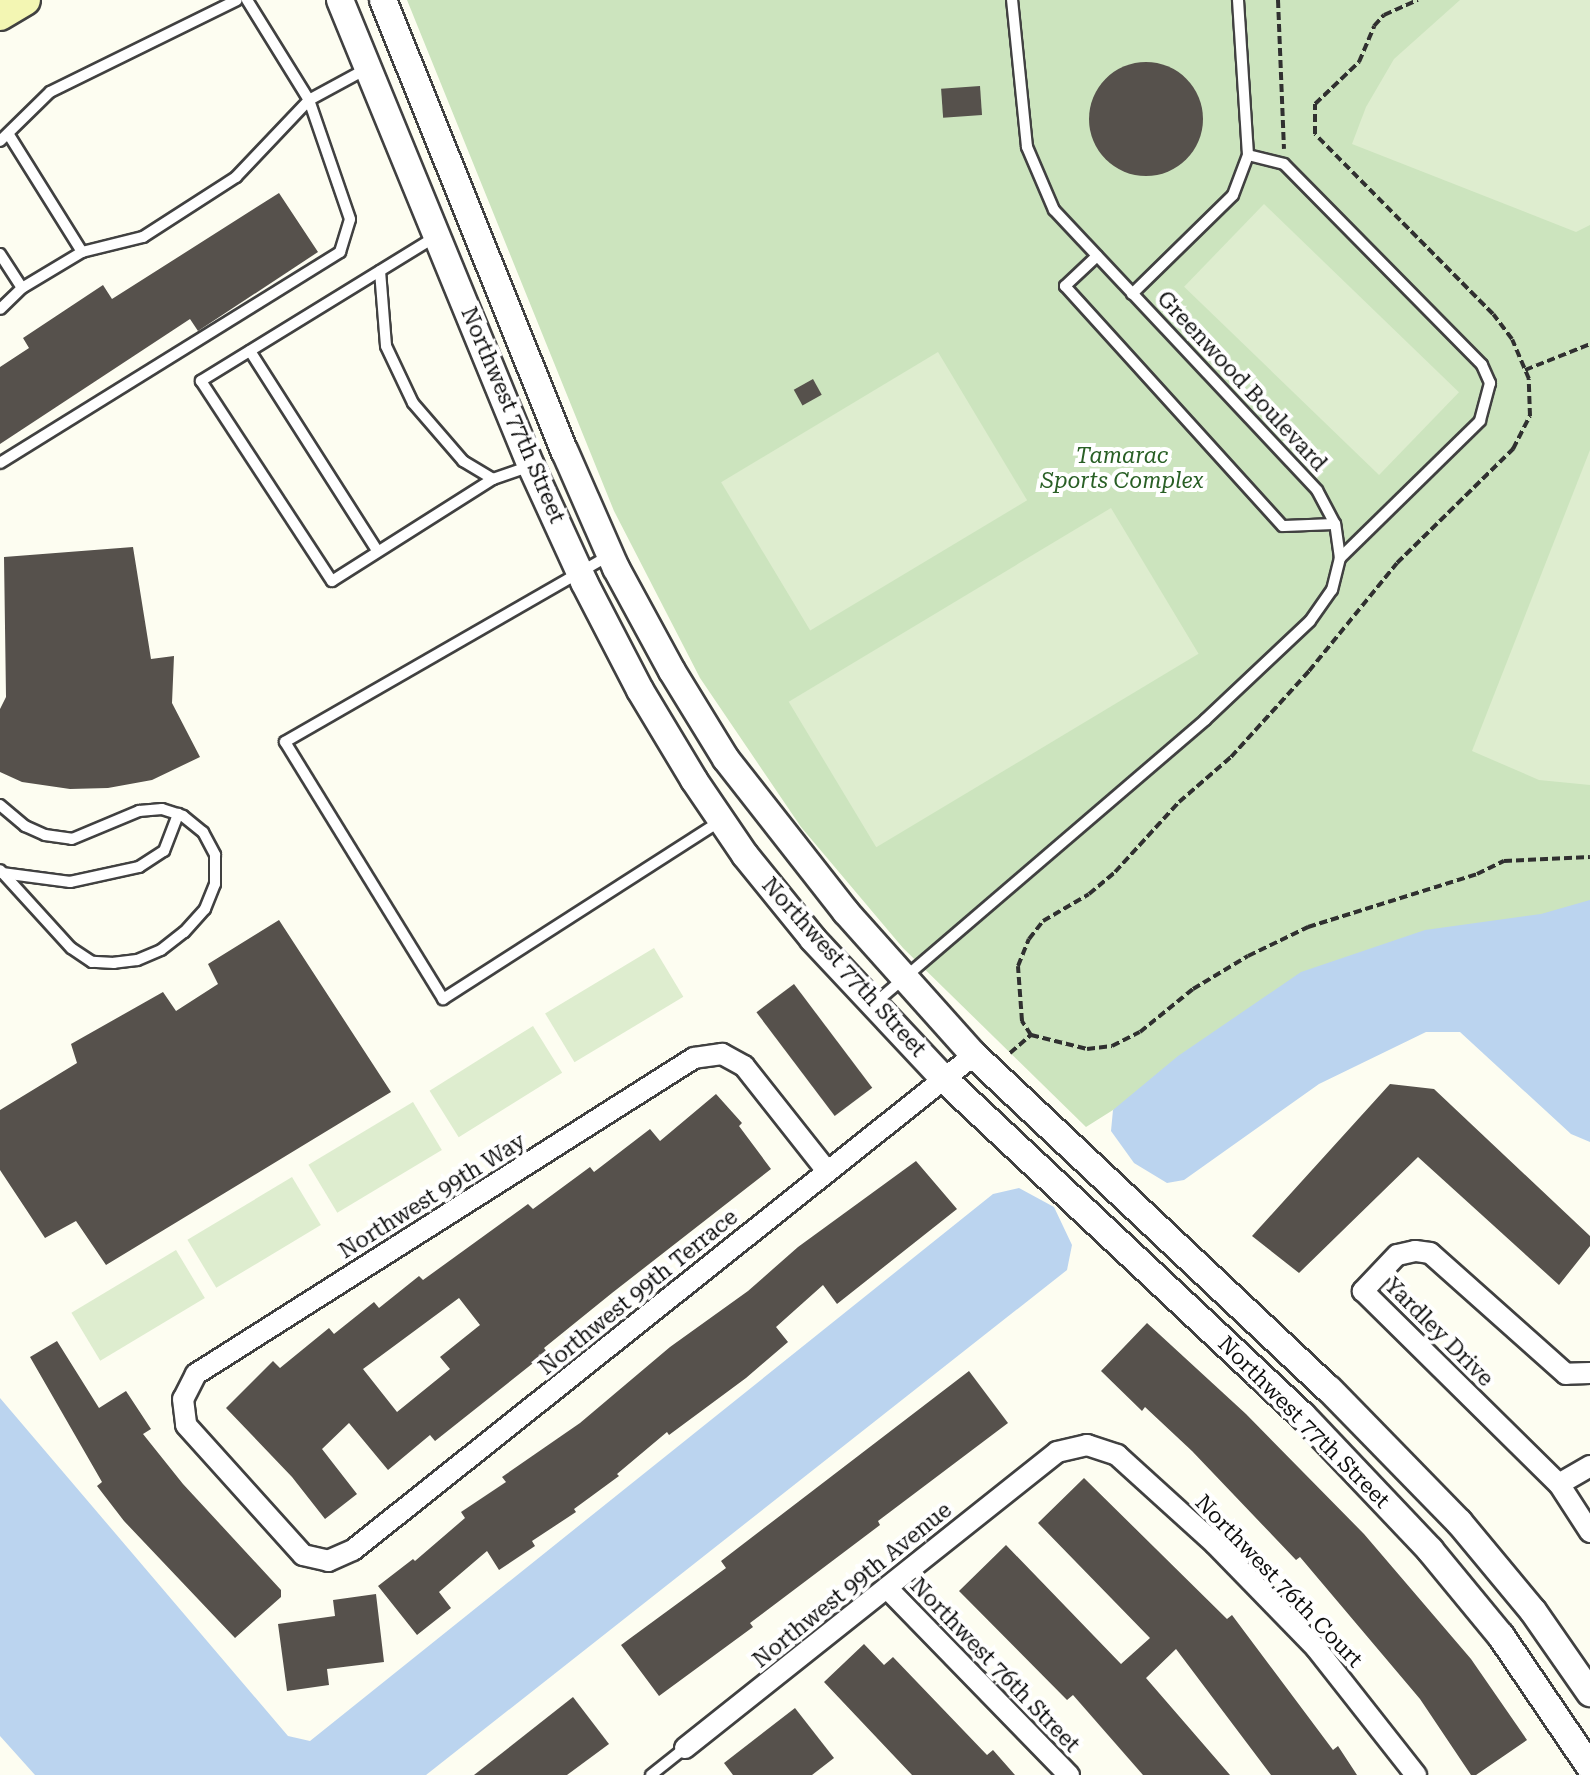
<!DOCTYPE html>
<html>
<head>
<meta charset="utf-8">
<style>
	body { margin:0 }
	#map { position:relative; width:1590px; height:1775px; overflow:hidden; background:#fdfdf1; font-family:"Roboto Serif",serif }
	div>[style] { position:absolute }
	[style*='--x'] { left:calc(var(--x)*1px); top:calc(var(--y)*1px); width:calc(var(--w)*1px); rotate:calc(var(--a)*1deg) }
	.green>* { inset:0; background:#cce4be }
	.pitch>* { inset:0; background:#deedcf; transform-origin:0 0 }
	.water>* { inset:0; background:#bbd4ef }
	.building>* { inset:0; background:#56514c; transform-origin:0 0 }
	.round { border-radius:50% }
	.path>* { height:4px; margin-top:-2px; transform-origin:0; background:repeating-linear-gradient(90deg,#303030 0 8px,transparent 0 12px) }
	.roads { filter:drop-shadow(2px 0 #414141) drop-shadow(-2px 0 #414141) drop-shadow(0 2px #414141) drop-shadow(0 -2px #414141) }
	.service>* { height:10px; margin:-5px; padding:0 5px; transform-origin:5px; border-radius:5px; background:#fff }
	.minor>* { height:20px; margin:-10px; padding:0 10px; transform-origin:10px; border-radius:10px; background:#fff }
	.tertiary>* { height:26px; margin:-13px; padding:0 13px; transform-origin:13px; border-radius:13px; background:#fff }
	.secondary>* { height:30px; margin:-15px; padding:0 15px; transform-origin:15px; border-radius:15px; background:#f3f6b3 }
	span { translate:-50% -50%; white-space:nowrap; text-align:center; line-height:1.15; -webkit-text-stroke:8px #fff; paint-order:stroke }
	.street-label { font-size:22px; color:#0e0e0e }
	.park-label { font-size:22px; color:#295f25; font-style:italic }
</style>
</head>
<body>
<div id="map">
	<div class="green">
		<i style="clip-path:polygon(407px 0,1590px 0,1590px 909px,1113px 1110px,1086px 1127px,903px 948px,801px 827px,700px 678px,614px 511px)"></i>
	</div>
	<div class="pitch">
		<i style="clip-path:polygon(1460px 0,1590px 0,1590px 225px,1576px 232px,1352px 144px,1366px 107px,1394px 59px)"></i>
		<i style="left:1264px;top:204px;width:271px;height:115px;rotate:44deg"></i>
		<i style="left:938px;top:352px;width:173px;height:253px;rotate:59deg"></i>
		<i style="clip-path:polygon(1590px 450px,1590px 785px,1539px 780px,1472px 751px)"></i>
		<i style="left:1111px;top:508px;width:170px;height:376px;rotate:59deg"></i>
		<i style="left:654px;top:948px;width:57px;height:127px;rotate:59deg"></i>
		<i style="left:533px;top:1026px;width:55px;height:122px;rotate:58deg"></i>
		<i style="left:413px;top:1102px;width:56px;height:122px;rotate:59deg"></i>
		<i style="left:292px;top:1177px;width:56px;height:122px;rotate:59deg"></i>
		<i style="left:176px;top:1250px;width:56px;height:122px;rotate:59deg"></i>
	</div>
	<div class="water">
		<i style="clip-path:polygon(1590px 900px,1590px 1142px,1571px 1134px,1460px 1032px,1426px 1032px,1319px 1084px,1184px 1180px,1167px 1183px,1134px 1163px,1111px 1131px,1113px 1110px,1178px 1056px,1301px 972px,1425px 930px,1541px 914px)"></i>
		<i style="clip-path:polygon(1019px 1188px,1054px 1207px,1072px 1245px,1067px 1270px,426px 1775px,35px 1775px,0 1736px,0 1398px,288px 1736px,310px 1741px,993px 1194px)"></i>
	</div>
	<div class="building">
		<i class="round" style="left:1089px;top:62px;width:114px;height:114px"></i>
		<i style="left:980px;top:86px;width:29px;height:39px;rotate:86deg"></i>
		<i style="clip-path:polygon(279px 193px,318px 252px,198px 331px,190px 319px,0 444px,0 367px,29px 348px,23px 338px,103px 285px,112px 299px)"></i>
		<i style="left:813px;top:379px;width:18px;height:22px;rotate:61deg"></i>
		<i style="clip-path:polygon(133px 547px,151px 659px,174px 656px,172px 703px,200px 757px,152px 780px,108px 788px,70px 789px,22px 782px,0 772px,0 709px,6px 697px,4px 557px)"></i>
		<i style="clip-path:polygon(279px 920px,391px 1092px,106px 1265px,76px 1221px,45px 1238px,0 1170px,0 1110px,77px 1063px,71px 1044px,163px 992px,176px 1011px,218px 984px,208px 964px)"></i>
		<i style="left:794px;top:984px;width:130px;height:47px;rotate:53deg"></i>
		<i style="clip-path:polygon(1390px 1084px,1434px 1089px,1590px 1236px,1590px 1246px,1559px 1285px,1418px 1157px,1299px 1273px,1252px 1236px)"></i>
		<i style="clip-path:polygon(evenodd,716px 1094px,742px 1123px,739px 1126px,771px 1169px,612px 1293px,544px 1348px,547px 1352px,435px 1441px,430px 1435px,388px 1470px,349px 1423px,322px 1449px,357px 1494px,325px 1519px,292px 1477px,226px 1408px,273px 1361px,280px 1368px,329px 1328px,334px 1334px,374px 1302px,379px 1308px,419px 1276px,423px 1280px,528px 1204px,533px 1209px,590px 1167px,594px 1172px,650px 1129px,660px 1141px,716px 1094px,459px 1298px,480px 1325px,440px 1357px,450px 1369px,397px 1412px,363px 1369px,459px 1298px)"></i>
		<i style="clip-path:polygon(916px 1161px,957px 1209px,837px 1304px,823px 1285px,776px 1327px,788px 1342px,746px 1378px,669px 1435px,667px 1432px,617px 1474px,619px 1476px,574px 1509px,576px 1512px,532px 1541px,535px 1546px,499px 1570px,487px 1551px,439px 1592px,451px 1608px,417px 1635px,378px 1586px,413px 1559px,415px 1561px,465px 1518px,461px 1512px,506px 1482px,502px 1477px,580px 1423px,670px 1347px,748px 1291px,798px 1247px)"></i>
		<i style="clip-path:polygon(1147px 1323px,1246px 1414px,1364px 1534px,1471px 1659px,1527px 1740px,1476px 1775px,1471px 1775px,1420px 1699px,1300px 1557px,1296px 1560px,1192px 1451px,1145px 1407px,1142px 1411px,1101px 1371px)"></i>
		<i style="clip-path:polygon(57px 1341px,99px 1408px,126px 1391px,151px 1429px,143px 1434px,183px 1484px,281px 1590px,281px 1597px,235px 1638px,124px 1521px,97px 1486px,102px 1482px,30px 1357px)"></i>
		<i style="clip-path:polygon(969px 1371px,1008px 1423px,878px 1521px,880px 1525px,750px 1623px,753px 1627px,659px 1696px,621px 1645px,726px 1568px,721px 1561px)"></i>
		<i style="clip-path:polygon(1084px 1478px,1227px 1619px,1232px 1615px,1333px 1750px,1338px 1746px,1357px 1775px,1271px 1775px,1176px 1649px,1146px 1678px,1230px 1775px,1143px 1775px,1073px 1695px,1067px 1700px,959px 1591px,1006px 1545px,1121px 1664px,1150px 1638px,1038px 1523px)"></i>
		<i style="clip-path:polygon(376px 1594px,384px 1662px,327px 1669px,329px 1685px,287px 1691px,278px 1624px,335px 1616px,333px 1600px)"></i>
		<i style="clip-path:polygon(864px 1644px,884px 1665px,893px 1657px,987px 1755px,993px 1750px,1015px 1775px,912px 1775px,824px 1682px)"></i>
		<i style="clip-path:polygon(573px 1697px,609px 1744px,567px 1775px,474px 1775px)"></i>
		<i style="clip-path:polygon(795px 1708px,834px 1758px,812px 1775px,733px 1775px,724px 1763px)"></i>
	</div>
	<div class="path">
		<i style="--x:1278;--y:0;--w:149;--a:87.7"></i>
		<i style="--x:1525;--y:370;--w:70;--a:-21.8"></i>
		<i style="--x:1031;--y:1035;--w:17;--a:-123"></i>
		<i style="--x:1022;--y:1021;--w:55;--a:-94.2"></i>
		<i style="--x:1018;--y:966;--w:29;--a:-68"></i>
		<i style="--x:1029;--y:939;--w:23;--a:-52"></i>
		<i style="--x:1043;--y:921;--w:53;--a:-30.4"></i>
		<i style="--x:1089;--y:894;--w:34;--a:-40"></i>
		<i style="--x:1115;--y:872;--w:95;--a:-47.6"></i>
		<i style="--x:1179;--y:802;--w:69;--a:-40.9"></i>
		<i style="--x:1231;--y:757;--w:116;--a:-47.8"></i>
		<i style="--x:1309;--y:671;--w:139;--a:-50.8"></i>
		<i style="--x:1397;--y:563;--w:163;--a:-44.5"></i>
		<i style="--x:1513;--y:449;--w:37;--a:-63"></i>
		<i style="--x:1530;--y:416;--w:37;--a:-92"></i>
		<i style="--x:1529;--y:379;--w:43;--a:-113"></i>
		<i style="--x:1512;--y:339;--w:31;--a:-127"></i>
		<i style="--x:1493;--y:314;--w:253;--a:-134.7"></i>
		<i style="--x:1315;--y:134;--w:30;--a:-90"></i>
		<i style="--x:1315;--y:104;--w:61;--a:-43.7"></i>
		<i style="--x:1359;--y:62;--w:39;--a:-67"></i>
		<i style="--x:1374;--y:26;--w:15;--a:-48"></i>
		<i style="--x:1384;--y:15;--w:37;--a:-24"></i>
		<i style="--x:1010;--y:1053;--w:28;--a:-41"></i>
		<i style="--x:1031;--y:1035;--w:58;--a:14"></i>
		<i style="--x:1087;--y:1049;--w:25;--a:-7"></i>
		<i style="--x:1112;--y:1046;--w:31;--a:-27"></i>
		<i style="--x:1140;--y:1032;--w:68;--a:-39.1"></i>
		<i style="--x:1193;--y:989;--w:64;--a:-31"></i>
		<i style="--x:1248;--y:956;--w:67;--a:-25.8"></i>
		<i style="--x:1308;--y:927;--w:177;--a:-17.4"></i>
		<i style="--x:1477;--y:874;--w:30;--a:-26"></i>
		<i style="--x:1504;--y:861;--w:86;--a:-2.7"></i>
	</div>
	<div class="roads">
		<div class="service">
			<i style="--x:9;--y:135;--w:138;--a:58"></i>
			<i style="--x:0;--y:141;--w:70;--a:-44.4"></i>
			<i style="--x:50;--y:92;--w:208;--a:-26.2"></i>
			<i style="--x:1248;--y:155;--w:37;--a:14"></i>
			<i style="--x:1284;--y:164;--w:282;--a:45.4"></i>
			<i style="--x:1482;--y:365;--w:20;--a:66"></i>
			<i style="--x:1490;--y:383;--w:39;--a:105"></i>
			<i style="--x:1480;--y:421;--w:196;--a:135.6"></i>
			<i style="--x:435;--y:237;--w:275;--a:148.4"></i>
			<i style="--x:201;--y:381;--w:239;--a:56.8"></i>
			<i style="--x:332;--y:581;--w:191;--a:-32.4"></i>
			<i style="--x:493;--y:479;--w:39;--a:-19"></i>
			<i style="--x:0;--y:254;--w:40;--a:57.1"></i>
			<i style="--x:22;--y:288;--w:30;--a:136"></i>
			<i style="--x:1097;--y:256;--w:44;--a:136.8"></i>
			<i style="--x:1065;--y:286;--w:324;--a:47.8"></i>
			<i style="--x:1283;--y:526;--w:52;--a:-2.2"></i>
			<i style="--x:380;--y:271;--w:75;--a:85.4"></i>
			<i style="--x:386;--y:346;--w:63;--a:64.7"></i>
			<i style="--x:413;--y:403;--w:77;--a:49.2"></i>
			<i style="--x:463;--y:461;--w:35;--a:31"></i>
			<i style="--x:22;--y:288;--w:70;--a:-31"></i>
			<i style="--x:82;--y:252;--w:63;--a:-13.8"></i>
			<i style="--x:143;--y:237;--w:111;--a:-32.8"></i>
			<i style="--x:236;--y:177;--w:106;--a:-46.5"></i>
			<i style="--x:309;--y:100;--w:118;--a:-121.8"></i>
			<i style="--x:1132;--y:294;--w:141;--a:-44.4"></i>
			<i style="--x:1233;--y:195;--w:43;--a:-69.4"></i>
			<i style="--x:1248;--y:155;--w:155;--a:-93.7"></i>
			<i style="--x:250;--y:351;--w:236;--a:57.5"></i>
			<i style="--x:0;--y:463;--w:400;--a:-31.8"></i>
			<i style="--x:340;--y:252;--w:34;--a:-73"></i>
			<i style="--x:350;--y:219;--w:126;--a:-109"></i>
			<i style="--x:309;--y:100;--w:65;--a:-28.5"></i>
			<i style="--x:610;--y:555;--w:375;--a:150.1"></i>
			<i style="--x:285;--y:742;--w:302;--a:58.4"></i>
			<i style="--x:443;--y:999;--w:328;--a:-32.7"></i>
			<i style="--x:0;--y:805;--w:33;--a:40"></i>
			<i style="--x:25;--y:826;--w:22;--a:24"></i>
			<i style="--x:45;--y:835;--w:27;--a:8"></i>
			<i style="--x:72;--y:839;--w:73;--a:-22.7"></i>
			<i style="--x:139;--y:811;--w:23;--a:-5"></i>
			<i style="--x:162;--y:809;--w:22;--a:18"></i>
			<i style="--x:183;--y:816;--w:26;--a:39"></i>
			<i style="--x:203;--y:832;--w:26;--a:62"></i>
			<i style="--x:215;--y:855;--w:29;--a:90"></i>
			<i style="--x:215;--y:884;--w:27;--a:112"></i>
			<i style="--x:205;--y:909;--w:31;--a:132"></i>
			<i style="--x:184;--y:932;--w:29;--a:142"></i>
			<i style="--x:161;--y:950;--w:26;--a:157"></i>
			<i style="--x:137;--y:960;--w:23;--a:173"></i>
			<i style="--x:114;--y:963;--w:22;--a:-177"></i>
			<i style="--x:92;--y:962;--w:25;--a:-146"></i>
			<i style="--x:71;--y:948;--w:105;--a:-132.3"></i>
			<i style="--x:2;--y:873;--w:69;--a:7.5"></i>
			<i style="--x:70;--y:882;--w:71;--a:-12.3"></i>
			<i style="--x:139;--y:867;--w:30;--a:-33"></i>
			<i style="--x:164;--y:851;--w:40;--a:-69"></i>
			<i style="--x:875;--y:1003;--w:435;--a:-40.6"></i>
			<i style="--x:1205;--y:720;--w:144;--a:-43.3"></i>
			<i style="--x:1310;--y:621;--w:38;--a:-55"></i>
			<i style="--x:1332;--y:590;--w:33;--a:-76"></i>
			<i style="--x:1340;--y:558;--w:34;--a:-98"></i>
			<i style="--x:1335;--y:524;--w:38;--a:-118"></i>
			<i style="--x:1317;--y:490;--w:384;--a:-133.2"></i>
			<i style="--x:1054;--y:210;--w:69;--a:-113.2"></i>
			<i style="--x:1027;--y:147;--w:148;--a:-95.8"></i>
			<i style="--x:651;--y:1775;--w:43;--a:-38.5"></i>
		</div>
		<div class="minor">
			<i style="--x:827;--y:1171;--w:134;--a:-128.3"></i>
			<i style="--x:744;--y:1066;--w:25;--a:-151"></i>
			<i style="--x:722;--y:1054;--w:28;--a:172"></i>
			<i style="--x:694;--y:1058;--w:590;--a:147.6"></i>
			<i style="--x:196;--y:1374;--w:28;--a:117"></i>
			<i style="--x:183;--y:1399;--w:26;--a:83"></i>
			<i style="--x:186;--y:1425;--w:175;--a:48"></i>
			<i style="--x:303;--y:1555;--w:26;--a:13"></i>
			<i style="--x:328;--y:1561;--w:27;--a:-24"></i>
			<i style="--x:353;--y:1550;--w:794;--a:-38.56"></i>
			<i style="--x:1590;--y:1373;--w:24;--a:178"></i>
			<i style="--x:1566;--y:1374;--w:182;--a:-138.3"></i>
			<i style="--x:1430;--y:1253;--w:15;--a:-172"></i>
			<i style="--x:1415;--y:1251;--w:18;--a:167"></i>
			<i style="--x:1397;--y:1255;--w:50;--a:133.4"></i>
			<i style="--x:1363;--y:1291;--w:275;--a:44.6"></i>
			<i style="--x:1559;--y:1484;--w:57;--a:57.1"></i>
			<i style="--x:1559;--y:1484;--w:36;--a:-30"></i>
			<i style="--x:887;--y:1588;--w:261;--a:45.8"></i>
			<i style="--x:685;--y:1748;--w:475;--a:-38.5"></i>
			<i style="--x:1057;--y:1452;--w:31;--a:-13"></i>
			<i style="--x:1087;--y:1445;--w:32;--a:18"></i>
			<i style="--x:1117;--y:1455;--w:132;--a:42.2"></i>
			<i style="--x:1215;--y:1544;--w:145;--a:45.8"></i>
			<i style="--x:1316;--y:1648;--w:162;--a:51.8"></i>
		</div>
		<div class="tertiary">
			<i style="--x:340;--y:0;--w:504;--a:67.71"></i>
			<i style="--x:531;--y:466;--w:128;--a:65.4"></i>
			<i style="--x:584;--y:582;--w:122;--a:62.6"></i>
			<i style="--x:640;--y:690;--w:105;--a:59"></i>
			<i style="--x:694;--y:780;--w:91;--a:55.8"></i>
			<i style="--x:745;--y:855;--w:108;--a:51"></i>
			<i style="--x:813;--y:939;--w:192;--a:46.9"></i>
			<i style="--x:944;--y:1079;--w:492;--a:43.2"></i>
			<i style="--x:1303;--y:1416;--w:185;--a:46.5"></i>
			<i style="--x:1430;--y:1550;--w:112;--a:50.5"></i>
			<i style="--x:1501;--y:1636;--w:158;--a:55.8"></i>
			<i style="--x:383;--y:0;--w:487;--a:68.1"></i>
			<i style="--x:565;--y:452;--w:127;--a:66.3"></i>
			<i style="--x:616;--y:568;--w:117;--a:61.5"></i>
			<i style="--x:672;--y:671;--w:103;--a:58.5"></i>
			<i style="--x:726;--y:759;--w:194;--a:51.9"></i>
			<i style="--x:846;--y:912;--w:192;--a:48.2"></i>
			<i style="--x:974;--y:1055;--w:487;--a:43.3"></i>
			<i style="--x:1329;--y:1389;--w:186;--a:45.7"></i>
			<i style="--x:1459;--y:1522;--w:116;--a:50.3"></i>
			<i style="--x:1533;--y:1611;--w:100;--a:55.2"></i>
		</div>
		<div class="secondary">
			<i style="--x:0;--y:15;--w:29;--a:-31"></i>
		</div>
	</div>
	<div class="street-label">
		<span style="left:1242px;top:381px;rotate:47deg">Greenwood Boulevard</span>
		<span style="left:513px;top:415px;rotate:67deg">Northwest 77th Street</span>
		<span style="left:844px;top:967px;rotate:48deg">Northwest 77th Street</span>
		<span style="left:432px;top:1196px;rotate:-32deg">Northwest 99th Way</span>
		<span style="left:638px;top:1292px;rotate:-39deg">Northwest 99th Terrace</span>
		<span style="left:1439px;top:1332px;rotate:45deg">Yardley Drive</span>
		<span style="left:1304px;top:1422px;rotate:45deg">Northwest 77th Street</span>
		<span style="left:1279px;top:1581px;rotate:46deg">Northwest 76th Court</span>
		<span style="left:852px;top:1585px;rotate:-39deg">Northwest 99th Avenue</span>
		<span style="left:995px;top:1665px;rotate:46deg">Northwest 76th Street</span>
	</div>
	<div class="park-label">
		<span style="left:1122px;top:468px">Tamarac<br>Sports Complex</span>
	</div>
</div>
</body>
</html>
